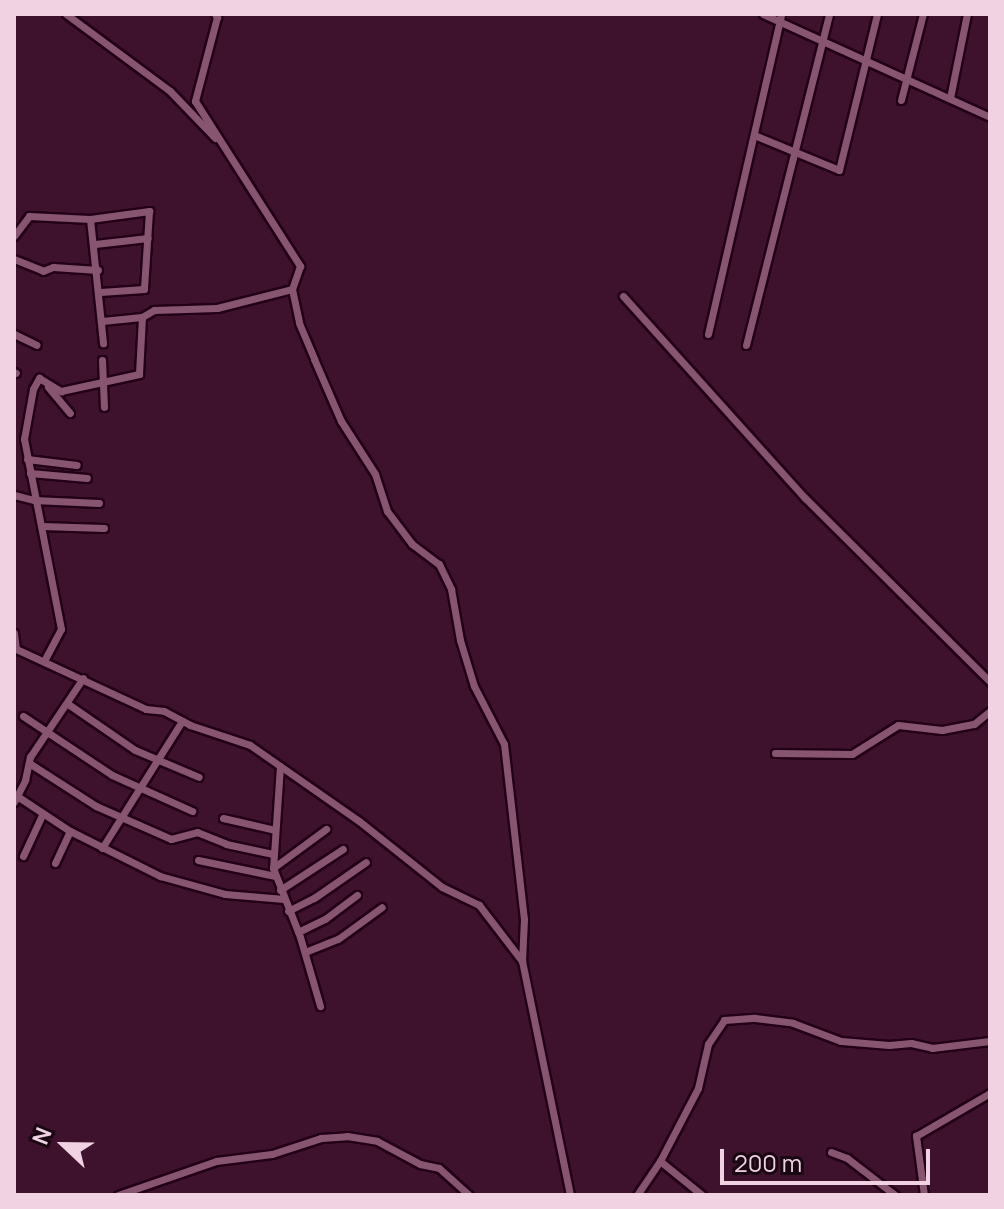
<!DOCTYPE html>
<html>
<head>
<meta charset="utf-8">
<style>
	body { margin:0 }
	#map { position:relative; width:1004px; height:1209px; overflow:hidden; background:#3e122d; font-family:Manrope,sans-serif }
	div>[style] { position:absolute }
	[style*='--x'] { left:calc(var(--x)*1px); top:calc(var(--y)*1px); width:calc(var(--w)*1px); rotate:calc(var(--a)*1deg) }
	.roads { filter:drop-shadow(2px 0 #220015) drop-shadow(-2px 0 #220015) drop-shadow(0 2px #220015) drop-shadow(0 -2px #220015) }
	.minor>* { height:7px; margin:-3.5px; padding:0 3.5px; transform-origin:3.5px; border-radius:3.5px; background:#885571 }
	span { translate:-50% -50%; white-space:nowrap; text-align:center; line-height:1.15; -webkit-text-stroke:7px #190712; paint-order:stroke }
	.frame { position:absolute; inset:0; border:16px solid #f0d2e2; pointer-events:none }
	.north { position:absolute; left:24px; top:1105px; width:80px; height:80px; -webkit-text-stroke:6px #190712; paint-order:stroke; rotate:292deg; font-size:22px; font-weight:700; line-height:32px; text-align:center; color:#f0d2e2 }
	.north::after { content:''; display:block; margin:auto; width:28px; height:36px; background:#f0d2e2; clip-path:polygon(50% 0,100% 100%,50% 72%,0 100%) }
	.scale { position:absolute; left:720px; top:1149px; width:210px; height:36px; box-sizing:border-box; border:4px solid #f0d2e2; border-top:0; padding-left:10px; font-size:24px; line-height:28px; white-space:nowrap; color:#f0d2e2; -webkit-text-stroke:6px #190712; paint-order:stroke }
</style>
</head>
<body>
<div id="map">
	<div class="roads">
		<div class="minor">
			<i style="--x:66;--y:14;--w:129;--a:36.5"></i>
			<i style="--x:170;--y:91;--w:65;--a:46.2"></i>
			<i style="--x:215;--y:14;--w:4;--a:56"></i>
			<i style="--x:217;--y:17;--w:87;--a:104.7"></i>
			<i style="--x:195;--y:101;--w:196;--a:57.5"></i>
			<i style="--x:300;--y:266;--w:24;--a:109"></i>
			<i style="--x:292;--y:289;--w:35;--a:78"></i>
			<i style="--x:299;--y:323;--w:39;--a:67"></i>
			<i style="--x:314;--y:359;--w:68;--a:66.5"></i>
			<i style="--x:341;--y:421;--w:63;--a:57.3"></i>
			<i style="--x:375;--y:474;--w:39;--a:72"></i>
			<i style="--x:387;--y:511;--w:41;--a:52.9"></i>
			<i style="--x:412;--y:544;--w:34;--a:37"></i>
			<i style="--x:439;--y:564;--w:28;--a:64"></i>
			<i style="--x:451;--y:589;--w:52;--a:80"></i>
			<i style="--x:460;--y:640;--w:48;--a:73.1"></i>
			<i style="--x:474;--y:686;--w:65;--a:62.7"></i>
			<i style="--x:504;--y:744;--w:176;--a:83.5"></i>
			<i style="--x:524;--y:919;--w:42;--a:92.7"></i>
			<i style="--x:763;--y:14;--w:249;--a:24.4"></i>
			<i style="--x:950;--y:98;--w:86;--a:-78.6"></i>
			<i style="--x:901;--y:100;--w:89;--a:-75.7"></i>
			<i style="--x:754;--y:135;--w:92;--a:22.4"></i>
			<i style="--x:839;--y:170;--w:161;--a:-76.3"></i>
			<i style="--x:90;--y:219;--w:125;--a:84"></i>
			<i style="--x:14;--y:236;--w:25;--a:-53"></i>
			<i style="--x:29;--y:216;--w:61;--a:2.8"></i>
			<i style="--x:90;--y:219;--w:60;--a:-7.7"></i>
			<i style="--x:149;--y:211;--w:78;--a:93.7"></i>
			<i style="--x:144;--y:289;--w:44;--a:176.1"></i>
			<i style="--x:95;--y:244;--w:53;--a:-6.5"></i>
			<i style="--x:14;--y:259;--w:31;--a:22"></i>
			<i style="--x:43;--y:271;--w:11;--a:-22"></i>
			<i style="--x:53;--y:267;--w:45;--a:3.8"></i>
			<i style="--x:623;--y:296;--w:272;--a:48"></i>
			<i style="--x:805;--y:498;--w:261;--a:44.8"></i>
			<i style="--x:102;--y:321;--w:40;--a:-5.7"></i>
			<i style="--x:142;--y:317;--w:14;--a:-30"></i>
			<i style="--x:154;--y:310;--w:63;--a:-1.8"></i>
			<i style="--x:217;--y:308;--w:77;--a:-14.2"></i>
			<i style="--x:14;--y:334;--w:25;--a:26"></i>
			<i style="--x:708;--y:334;--w:328;--a:-77.1"></i>
			<i style="--x:746;--y:345;--w:341;--a:-75.9"></i>
			<i style="--x:102;--y:360;--w:47;--a:87.6"></i>
			<i style="--x:14;--y:372;--w:2;--a:27"></i>
			<i style="--x:48;--y:387;--w:34;--a:50"></i>
			<i style="--x:27;--y:459;--w:50;--a:6.8"></i>
			<i style="--x:30;--y:473;--w:57;--a:5"></i>
			<i style="--x:14;--y:495;--w:21;--a:14"></i>
			<i style="--x:34;--y:500;--w:65;--a:2.6"></i>
			<i style="--x:42;--y:526;--w:62;--a:1.8"></i>
			<i style="--x:14;--y:633;--w:16;--a:83"></i>
			<i style="--x:14;--y:648;--w:145;--a:24.8"></i>
			<i style="--x:146;--y:709;--w:18;--a:6"></i>
			<i style="--x:164;--y:711;--w:30;--a:28"></i>
			<i style="--x:190;--y:725;--w:63;--a:18.4"></i>
			<i style="--x:250;--y:745;--w:133;--a:34.9"></i>
			<i style="--x:359;--y:821;--w:106;--a:38.5"></i>
			<i style="--x:442;--y:887;--w:41;--a:25.9"></i>
			<i style="--x:479;--y:905;--w:71;--a:52.5"></i>
			<i style="--x:522;--y:961;--w:239;--a:78.4"></i>
			<i style="--x:44;--y:661;--w:36;--a:-62"></i>
			<i style="--x:61;--y:629;--w:194;--a:-101"></i>
			<i style="--x:24;--y:439;--w:51;--a:-79.8"></i>
			<i style="--x:33;--y:389;--w:13;--a:-61"></i>
			<i style="--x:39;--y:378;--w:26;--a:31"></i>
			<i style="--x:61;--y:391;--w:80;--a:-12.3"></i>
			<i style="--x:139;--y:374;--w:57;--a:-87"></i>
			<i style="--x:68;--y:704;--w:81;--a:34.5"></i>
			<i style="--x:135;--y:750;--w:69;--a:22.9"></i>
			<i style="--x:23;--y:716;--w:107;--a:33.5"></i>
			<i style="--x:112;--y:775;--w:88;--a:24.2"></i>
			<i style="--x:775;--y:753;--w:77;--a:0.7"></i>
			<i style="--x:852;--y:754;--w:54;--a:-32.2"></i>
			<i style="--x:898;--y:725;--w:44;--a:6.5"></i>
			<i style="--x:942;--y:730;--w:33;--a:-11"></i>
			<i style="--x:974;--y:724;--w:21;--a:-39"></i>
			<i style="--x:29;--y:763;--w:80;--a:32.7"></i>
			<i style="--x:96;--y:806;--w:82;--a:23.7"></i>
			<i style="--x:171;--y:839;--w:27;--a:-15"></i>
			<i style="--x:197;--y:832;--w:31;--a:22"></i>
			<i style="--x:226;--y:844;--w:48;--a:12"></i>
			<i style="--x:280;--y:766;--w:102;--a:93.9"></i>
			<i style="--x:273;--y:868;--w:74;--a:68.6"></i>
			<i style="--x:300;--y:937;--w:72;--a:73.8"></i>
			<i style="--x:14;--y:794;--w:67;--a:33.5"></i>
			<i style="--x:70;--y:831;--w:101;--a:26.6"></i>
			<i style="--x:160;--y:876;--w:67;--a:15.5"></i>
			<i style="--x:225;--y:894;--w:59;--a:4.8"></i>
			<i style="--x:14;--y:802;--w:25;--a:-63"></i>
			<i style="--x:25;--y:780;--w:24;--a:-78"></i>
			<i style="--x:30;--y:757;--w:95;--a:-56.1"></i>
			<i style="--x:223;--y:818;--w:53;--a:13"></i>
			<i style="--x:102;--y:848;--w:150;--a:-57.8"></i>
			<i style="--x:23;--y:856;--w:47;--a:-65.1"></i>
			<i style="--x:198;--y:860;--w:79;--a:11.7"></i>
			<i style="--x:55;--y:863;--w:35;--a:-65"></i>
			<i style="--x:273;--y:868;--w:66;--a:-36.3"></i>
			<i style="--x:280;--y:890;--w:75;--a:-33.1"></i>
			<i style="--x:288;--y:911;--w:29;--a:-27"></i>
			<i style="--x:314;--y:898;--w:63;--a:-34.7"></i>
			<i style="--x:298;--y:932;--w:30;--a:-26"></i>
			<i style="--x:325;--y:919;--w:40;--a:-37"></i>
			<i style="--x:305;--y:952;--w:35;--a:-22"></i>
			<i style="--x:338;--y:939;--w:54;--a:-36"></i>
			<i style="--x:831;--y:1152;--w:17;--a:21"></i>
			<i style="--x:847;--y:1158;--w:61;--a:37.6"></i>
			<i style="--x:660;--y:1161;--w:82;--a:-62.5"></i>
			<i style="--x:698;--y:1088;--w:45;--a:-77.2"></i>
			<i style="--x:708;--y:1044;--w:29;--a:-56"></i>
			<i style="--x:724;--y:1020;--w:31;--a:-4"></i>
			<i style="--x:755;--y:1018;--w:38;--a:7"></i>
			<i style="--x:793;--y:1023;--w:51;--a:20.6"></i>
			<i style="--x:841;--y:1041;--w:48;--a:4.8"></i>
			<i style="--x:889;--y:1045;--w:22;--a:-5"></i>
			<i style="--x:911;--y:1043;--w:22;--a:13"></i>
			<i style="--x:932;--y:1048;--w:58;--a:-6.9"></i>
			<i style="--x:118;--y:1195;--w:104;--a:-19.1"></i>
			<i style="--x:216;--y:1161;--w:56;--a:-7.1"></i>
			<i style="--x:272;--y:1154;--w:52;--a:-18.1"></i>
			<i style="--x:321;--y:1138;--w:26;--a:-4"></i>
			<i style="--x:347;--y:1136;--w:30;--a:9"></i>
			<i style="--x:377;--y:1141;--w:49;--a:28.1"></i>
			<i style="--x:420;--y:1164;--w:19;--a:12"></i>
			<i style="--x:439;--y:1168;--w:40;--a:42"></i>
			<i style="--x:637;--y:1195;--w:41;--a:-55.9"></i>
			<i style="--x:660;--y:1161;--w:54;--a:39"></i>
			<i style="--x:924;--y:1195;--w:60;--a:-97.7"></i>
			<i style="--x:916;--y:1136;--w:86;--a:-30.2"></i>
		</div>
	</div>
	<div class="frame"></div>
	<div class="north">N</div>
	<div class="scale">200 m</div>
</div>
</body>
</html>
